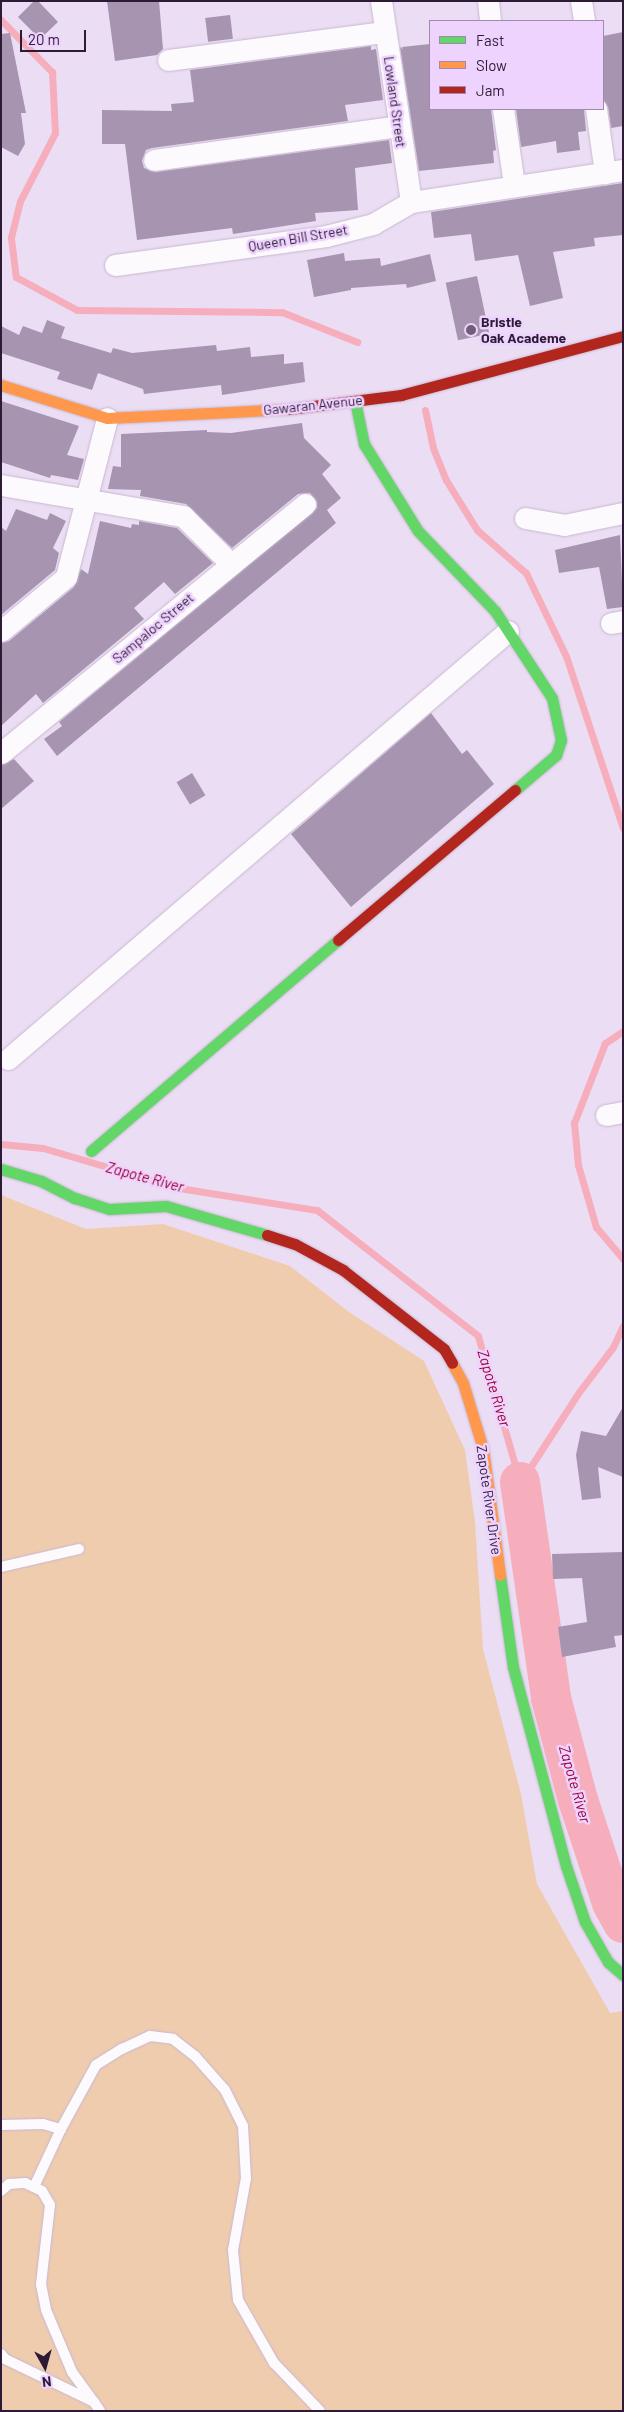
<!DOCTYPE html>
<html>
<head>
<meta charset="utf-8">
<style>
	body { margin:0 }
	#map { position:relative; width:624px; height:2412px; overflow:hidden; background:#ebddf4; font-family:Barlow,sans-serif }
	div>[style] { position:absolute }
	[style*='--x'] { left:calc(var(--x)*1px); top:calc(var(--y)*1px); width:calc(var(--w)*1px); rotate:calc(var(--a)*1deg) }
	.green>* { inset:0; background:#f0ccaf }
	.stream>* { height:7px; margin:-3.5px; padding:0 3.5px; transform-origin:3.5px; border-radius:3.5px; background:#f6aebc }
	.river>* { height:40px; margin:-20px; padding:0 20px; transform-origin:20px; border-radius:20px; background:#f6aebc }
	.building>* { inset:0; background:#a694b0; transform-origin:0 0 }
	.roads { filter:drop-shadow(0 0 1px #c7b8d0) drop-shadow(0 0 1px #c7b8d0) }
	.lane>* { height:10px; margin:-5px; padding:0 5px; transform-origin:5px; border-radius:5px; background:#fcfafd }
	.street>* { height:21px; margin:-10.5px; padding:0 10.5px; transform-origin:10.5px; border-radius:10.5px; background:#fcfafd }
	.fast>* { height:11px; margin:-5.5px; padding:0 5.5px; transform-origin:5.5px; border-radius:5.5px; background:#63d668 }
	.slow>* { height:11px; margin:-5.5px; padding:0 5.5px; transform-origin:5.5px; border-radius:5.5px; background:#ff974d }
	.jam>* { height:11px; margin:-5.5px; padding:0 5.5px; transform-origin:5.5px; border-radius:5.5px; background:#b3261e }
	.dots>* { width:14px; height:14px; translate:-50% -50%; box-sizing:border-box; border:2px solid #eed3fe; border-radius:50% }
	span { translate:-50% -50%; white-space:nowrap; text-align:center; line-height:1.15; -webkit-text-stroke:5px #eed3fe; paint-order:stroke }
	.street-label { font-size:14px; color:#2d1b36 }
	.poi-label { font-size:14px; color:#2d1b36; font-weight:700 }
	.left { translate:0 -50%; text-align:left }
	.water-label { font-size:15px; color:#9a0035; font-style:italic }
	.frame { position:absolute; inset:0; border:2px solid #2d1b36; pointer-events:none }
	.legend { position:absolute; left:429px; top:20px; width:175px; height:90px; box-sizing:border-box; background:#eed3fe; border:1px solid #a189ae; margin:0; padding:6px 9px; list-style:none; font-size:15px; color:#2d1b36 }
	.legend li { display:flex; align-items:center; gap:10px; height:25px }
	.legend b { width:25px; border:1px solid #a189ae }
	.north { position:absolute; left:20px; top:2342px; width:50px; height:50px; -webkit-text-stroke:4px #eed3fe; paint-order:stroke; rotate:173deg; font-size:14px; font-weight:700; line-height:20px; text-align:center; color:#2d1b36 }
	.north::after { content:''; display:block; margin:auto; width:18px; height:22px; background:#2d1b36; clip-path:polygon(50% 0,100% 100%,50% 72%,0 100%) }
	.scale { position:absolute; left:20px; top:30px; width:66px; height:22px; box-sizing:border-box; border:2px solid #2d1b36; border-top:0; padding-left:6px; font-size:15px; line-height:18px; white-space:nowrap; color:#2d1b36; -webkit-text-stroke:4px #eed3fe; paint-order:stroke }
</style>
</head>
<body>
<div id="map">
	<div class="green">
		<i style="clip-path:polygon(1px 1195px,86px 1229px,163px 1224px,290px 1266px,349px 1312px,424px 1361px,465px 1450px,475px 1522px,483px 1649px,521px 1794px,537px 1884px,610px 2013px,623px 2011px,623px 2411px,1px 2411px)"></i>
	</div>
	<div class="stream">
		<i style="--x:1;--y:20;--w:73;--a:45.6"></i>
		<i style="--x:52;--y:72;--w:61;--a:87.2"></i>
		<i style="--x:55;--y:133;--w:76;--a:117.2"></i>
		<i style="--x:20;--y:201;--w:38;--a:104"></i>
		<i style="--x:11;--y:238;--w:39;--a:83"></i>
		<i style="--x:16;--y:277;--w:69;--a:28.4"></i>
		<i style="--x:77;--y:310;--w:205;--a:0.6"></i>
		<i style="--x:282;--y:312;--w:81;--a:21.8"></i>
		<i style="--x:425;--y:410;--w:39;--a:78"></i>
		<i style="--x:433;--y:448;--w:35;--a:68"></i>
		<i style="--x:446;--y:480;--w:59;--a:58.2"></i>
		<i style="--x:477;--y:530;--w:65;--a:41.3"></i>
		<i style="--x:526;--y:573;--w:92;--a:64.3"></i>
		<i style="--x:566;--y:656;--w:181;--a:71.7"></i>
		<i style="--x:623;--y:1031;--w:22;--a:146"></i>
		<i style="--x:605;--y:1043;--w:86;--a:111.2"></i>
		<i style="--x:574;--y:1123;--w:42;--a:84.6"></i>
		<i style="--x:578;--y:1165;--w:65;--a:73.8"></i>
		<i style="--x:596;--y:1227;--w:42;--a:49.8"></i>
		<i style="--x:1;--y:1144;--w:42;--a:5.4"></i>
		<i style="--x:43;--y:1148;--w:142;--a:16.4"></i>
		<i style="--x:179;--y:1188;--w:140;--a:9.1"></i>
		<i style="--x:317;--y:1210;--w:204;--a:38"></i>
		<i style="--x:478;--y:1336;--w:152;--a:74"></i>
		<i style="--x:522;--y:1480;--w:105;--a:-57.1"></i>
		<i style="--x:579;--y:1392;--w:56;--a:-52.9"></i>
		<i style="--x:613;--y:1347;--w:23;--a:-65"></i>
	</div>
	<div class="river">
		<i style="--x:520;--y:1482;--w:218;--a:81.8"></i>
		<i style="--x:551;--y:1698;--w:106;--a:75.2"></i>
		<i style="--x:578;--y:1800;--w:108;--a:71.7"></i>
		<i style="--x:612;--y:1903;--w:23;--a:61"></i>
	</div>
	<div class="building">
		<i style="clip-path:polygon(34px 1px,38px 1px,58px 22px,40px 39px,18px 17px)"></i>
		<i style="clip-path:polygon(107px 1px,159px 1px,163px 49px,157px 55px,115px 61px)"></i>
		<i style="left:230px;top:15px;width:24px;height:25px;rotate:83deg"></i>
		<i style="clip-path:polygon(623px 32px,623px 126px,611px 128px,608px 107px,603px 99px,603px 36px)"></i>
		<i style="clip-path:polygon(10px 33px,26px 113px,21px 113px,25px 144px,18px 156px,1px 147px,1px 34px)"></i>
		<i style="clip-path:polygon(430px 44px,430px 109px,491px 109px,496px 150px,493px 151px,494px 163px,419px 171px,400px 47px,403px 49px,402px 47px)"></i>
		<i style="clip-path:polygon(371px 46px,371px 50px,376px 49px,383px 100px,345px 105px,348px 121px,152px 148px,146px 150px,142px 161px,144px 168px,156px 172px,389px 140px,392px 163px,355px 168px,358px 210px,315px 213px,316px 221px,233px 234px,232px 228px,137px 240px,125px 144px,102px 144px,102px 110px,172px 111px,171px 104px,194px 102px,190px 70px)"></i>
		<i style="clip-path:polygon(516px 109px,584px 109px,586px 131px,578px 132px,580px 150px,557px 153px,556px 141px,521px 147px)"></i>
		<i style="clip-path:polygon(623px 183px,623px 235px,594px 238px,595px 246px,553px 252px,563px 298px,530px 306px,518px 255px,475px 261px,471px 234px,434px 238px,431px 212px)"></i>
		<i style="clip-path:polygon(344px 253px,345px 261px,380px 258px,381px 266px,430px 254px,436px 281px,407px 288px,406px 284px,351px 288px,351px 290px,314px 297px,307px 260px)"></i>
		<i style="left:477px;top:276px;width:59px;height:32px;rotate:78deg"></i>
		<i style="clip-path:polygon(47px 320px,65px 327px,61px 338px,111px 353px,113px 348px,132px 353px,216px 345px,217px 351px,250px 347px,251px 357px,284px 354px,284px 364px,303px 362px,305px 382px,222px 395px,221px 385px,144px 394px,143px 389px,98px 373px,92px 390px,57px 379px,60px 372px,1px 353px,1px 326px,19px 335px,23px 326px,42px 333px)"></i>
		<i style="clip-path:polygon(1px 401px,79px 426px,67px 455px,84px 459px,78px 480px,51px 475px,50px 478px,1px 462px)"></i>
		<i style="clip-path:polygon(302px 423px,304px 438px,331px 465px,322px 474px,341px 498px,327px 510px,336px 523px,57px 756px,44px 739px,62px 726px,59px 722px,317px 508px,317px 502px,310px 493px,298px 494px,232px 548px,186px 504px,140px 496px,141px 490px,108px 489px,113px 466px,121px 467px,121px 434px,207px 430px,207px 432px,231px 433px)"></i>
		<i style="clip-path:polygon(16px 509px,47px 520px,50px 513px,66px 521px,53px 548px,59px 553px,55px 570px,1px 615px,1px 527px,6px 531px)"></i>
		<i style="clip-path:polygon(100px 521px,131px 528px,132px 524px,139px 525px,139px 521px,177px 528px,213px 563px,175px 594px,164px 582px,134px 608px,144px 619px,43px 703px,36px 694px,1px 726px,1px 643px,9px 641px,74px 587px,81px 569px,88px 574px)"></i>
		<i style="clip-path:polygon(620px 535px,623px 607px,607px 609px,599px 567px,559px 573px,555px 550px)"></i>
		<i style="clip-path:polygon(431px 713px,462px 754px,467px 750px,494px 784px,351px 907px,291px 834px)"></i>
		<i style="clip-path:polygon(14px 759px,34px 781px,1px 809px,1px 765px)"></i>
		<i style="left:192px;top:773px;width:26px;height:18px;rotate:59deg"></i>
		<i style="clip-path:polygon(623px 1407px,623px 1477px,598px 1467px,601px 1498px,582px 1500px,576px 1455px,581px 1431px,606px 1436px)"></i>
		<i style="clip-path:polygon(623px 1552px,623px 1635px,614px 1636px,616px 1647px,562px 1657px,558px 1627px,587px 1622px,582px 1578px,553px 1579px,552px 1554px)"></i>
	</div>
	<div class="roads">
		<div class="lane">
			<i style="--x:1;--y:1567;--w:80;--a:-13"></i>
			<i style="--x:1;--y:2125;--w:42;--a:-1.4"></i>
			<i style="--x:43;--y:2124;--w:19;--a:16"></i>
			<i style="--x:61;--y:2129;--w:64;--a:115"></i>
			<i style="--x:61;--y:2129;--w:73;--a:-61.3"></i>
			<i style="--x:96;--y:2065;--w:31;--a:-32"></i>
			<i style="--x:122;--y:2049;--w:31;--a:-25"></i>
			<i style="--x:150;--y:2036;--w:23;--a:7"></i>
			<i style="--x:173;--y:2039;--w:28;--a:38"></i>
			<i style="--x:195;--y:2056;--w:45;--a:48.6"></i>
			<i style="--x:225;--y:2090;--w:40;--a:63.4"></i>
			<i style="--x:243;--y:2126;--w:52;--a:86.7"></i>
			<i style="--x:246;--y:2178;--w:73;--a:100.2"></i>
			<i style="--x:233;--y:2250;--w:50;--a:84.3"></i>
			<i style="--x:238;--y:2300;--w:73;--a:60.3"></i>
			<i style="--x:274;--y:2363;--w:66;--a:46.2"></i>
			<i style="--x:1;--y:2191;--w:11;--a:-41"></i>
			<i style="--x:9;--y:2184;--w:16;--a:-4"></i>
			<i style="--x:25;--y:2183;--w:19;--a:25"></i>
			<i style="--x:42;--y:2191;--w:16;--a:60"></i>
			<i style="--x:50;--y:2205;--w:80;--a:96.5"></i>
			<i style="--x:41;--y:2284;--w:26;--a:79"></i>
			<i style="--x:46;--y:2310;--w:67;--a:67.2"></i>
			<i style="--x:72;--y:2372;--w:37;--a:54"></i>
			<i style="--x:1;--y:2354;--w:6;--a:51"></i>
			<i style="--x:5;--y:2359;--w:99;--a:25.8"></i>
			<i style="--x:94;--y:2402;--w:11;--a:56"></i>
		</div>
		<div class="street">
			<i style="--x:381;--y:1;--w:203;--a:81.5"></i>
			<i style="--x:488;--y:1;--w:20;--a:84"></i>
			<i style="--x:581;--y:1;--w:20;--a:81"></i>
			<i style="--x:168;--y:60;--w:219;--a:-7.4"></i>
			<i style="--x:503;--y:109;--w:76;--a:81.7"></i>
			<i style="--x:596;--y:109;--w:65;--a:82"></i>
			<i style="--x:154;--y:160;--w:247;--a:-7.9"></i>
			<i style="--x:115;--y:265;--w:213;--a:-7.8"></i>
			<i style="--x:326;--y:236;--w:49;--a:-14.3"></i>
			<i style="--x:373;--y:224;--w:44;--a:-30.1"></i>
			<i style="--x:411;--y:202;--w:214;--a:-8.6"></i>
			<i style="--x:1;--y:485;--w:185;--a:9.7"></i>
			<i style="--x:183;--y:516;--w:68;--a:45"></i>
			<i style="--x:525;--y:518;--w:40;--a:10"></i>
			<i style="--x:564;--y:525;--w:60;--a:-11.5"></i>
			<i style="--x:611;--y:623;--w:12;--a:-9"></i>
			<i style="--x:1;--y:631;--w:85;--a:-39.7"></i>
			<i style="--x:66;--y:577;--w:164;--a:-75.5"></i>
			<i style="--x:1;--y:753;--w:393;--a:-39.3"></i>
			<i style="--x:8;--y:1059;--w:658;--a:-40.56"></i>
			<i style="--x:606;--y:1115;--w:17;--a:-10"></i>
		</div>
		<div class="fast">
			<i style="--x:355;--y:401;--w:44;--a:78.2"></i>
			<i style="--x:364;--y:444;--w:102;--a:58.2"></i>
			<i style="--x:418;--y:531;--w:111;--a:46.1"></i>
			<i style="--x:495;--y:611;--w:104;--a:56.8"></i>
			<i style="--x:552;--y:698;--w:43;--a:77.9"></i>
			<i style="--x:561;--y:740;--w:16;--a:108"></i>
			<i style="--x:556;--y:755;--w:54;--a:139.5"></i>
			<i style="--x:91;--y:1151;--w:325;--a:-40.5"></i>
			<i style="--x:1;--y:1169;--w:42;--a:16.7"></i>
			<i style="--x:41;--y:1181;--w:38;--a:27"></i>
			<i style="--x:75;--y:1198;--w:36;--a:18"></i>
			<i style="--x:109;--y:1209;--w:57;--a:-3"></i>
			<i style="--x:166;--y:1206;--w:105;--a:16"></i>
			<i style="--x:500;--y:1575;--w:93;--a:82"></i>
			<i style="--x:513;--y:1667;--w:206;--a:75.1"></i>
			<i style="--x:566;--y:1866;--w:59;--a:71.3"></i>
			<i style="--x:585;--y:1922;--w:46;--a:60.1"></i>
			<i style="--x:608;--y:1962;--w:20;--a:41"></i>
		</div>
		<div class="slow">
			<i style="--x:1;--y:385;--w:111;--a:17.3"></i>
			<i style="--x:107;--y:418;--w:182;--a:-2.8"></i>
			<i style="--x:452;--y:1363;--w:23;--a:61"></i>
			<i style="--x:463;--y:1383;--w:69;--a:73.1"></i>
			<i style="--x:483;--y:1449;--w:127;--a:82.3"></i>
		</div>
		<div class="jam">
			<i style="--x:289;--y:409;--w:113;--a:-7.1"></i>
			<i style="--x:401;--y:395;--w:230;--a:-14.9"></i>
			<i style="--x:338;--y:940;--w:232;--a:-40.3"></i>
			<i style="--x:267;--y:1235;--w:29;--a:18"></i>
			<i style="--x:295;--y:1244;--w:55;--a:28.4"></i>
			<i style="--x:343;--y:1270;--w:128;--a:38"></i>
			<i style="--x:444;--y:1349;--w:16;--a:60"></i>
		</div>
	</div>
	<div class="dots">
		<i style="left:471px;top:330px;background:#705f78"></i>
	</div>
	<div class="street-label">
		<span style="left:395px;top:102px;rotate:82deg">Lowland Street</span>
		<span style="left:298px;top:238px;rotate:-10deg">Queen Bill Street</span>
		<span style="left:313px;top:405px;rotate:-6deg">Gawaran Avenue</span>
		<span style="left:153px;top:628px;rotate:-40deg">Sampaloc Street</span>
		<span style="left:489px;top:1500px;rotate:82deg">Zapote River Drive</span>
	</div>
	<div class="poi-label">
		<span class="left" style="left:481px;top:330px">Bristle<br>Oak Academe</span>
	</div>
	<div class="water-label">
		<span style="left:145px;top:1177px;rotate:15deg">Zapote River</span>
		<span style="left:494px;top:1388px;rotate:73deg">Zapote River</span>
		<span style="left:575px;top:1784px;rotate:74deg">Zapote River</span>
	</div>
	<div class="frame"></div>
	<ul class="legend">
	<li><b style="height:6px;background:#63d668"></b>Fast</li>
	<li><b style="height:6px;background:#ff974d"></b>Slow</li>
	<li><b style="height:6px;background:#b3261e"></b>Jam</li>
	</ul>
	<div class="north">N</div>
	<div class="scale">20 m</div>
</div>
</body>
</html>
